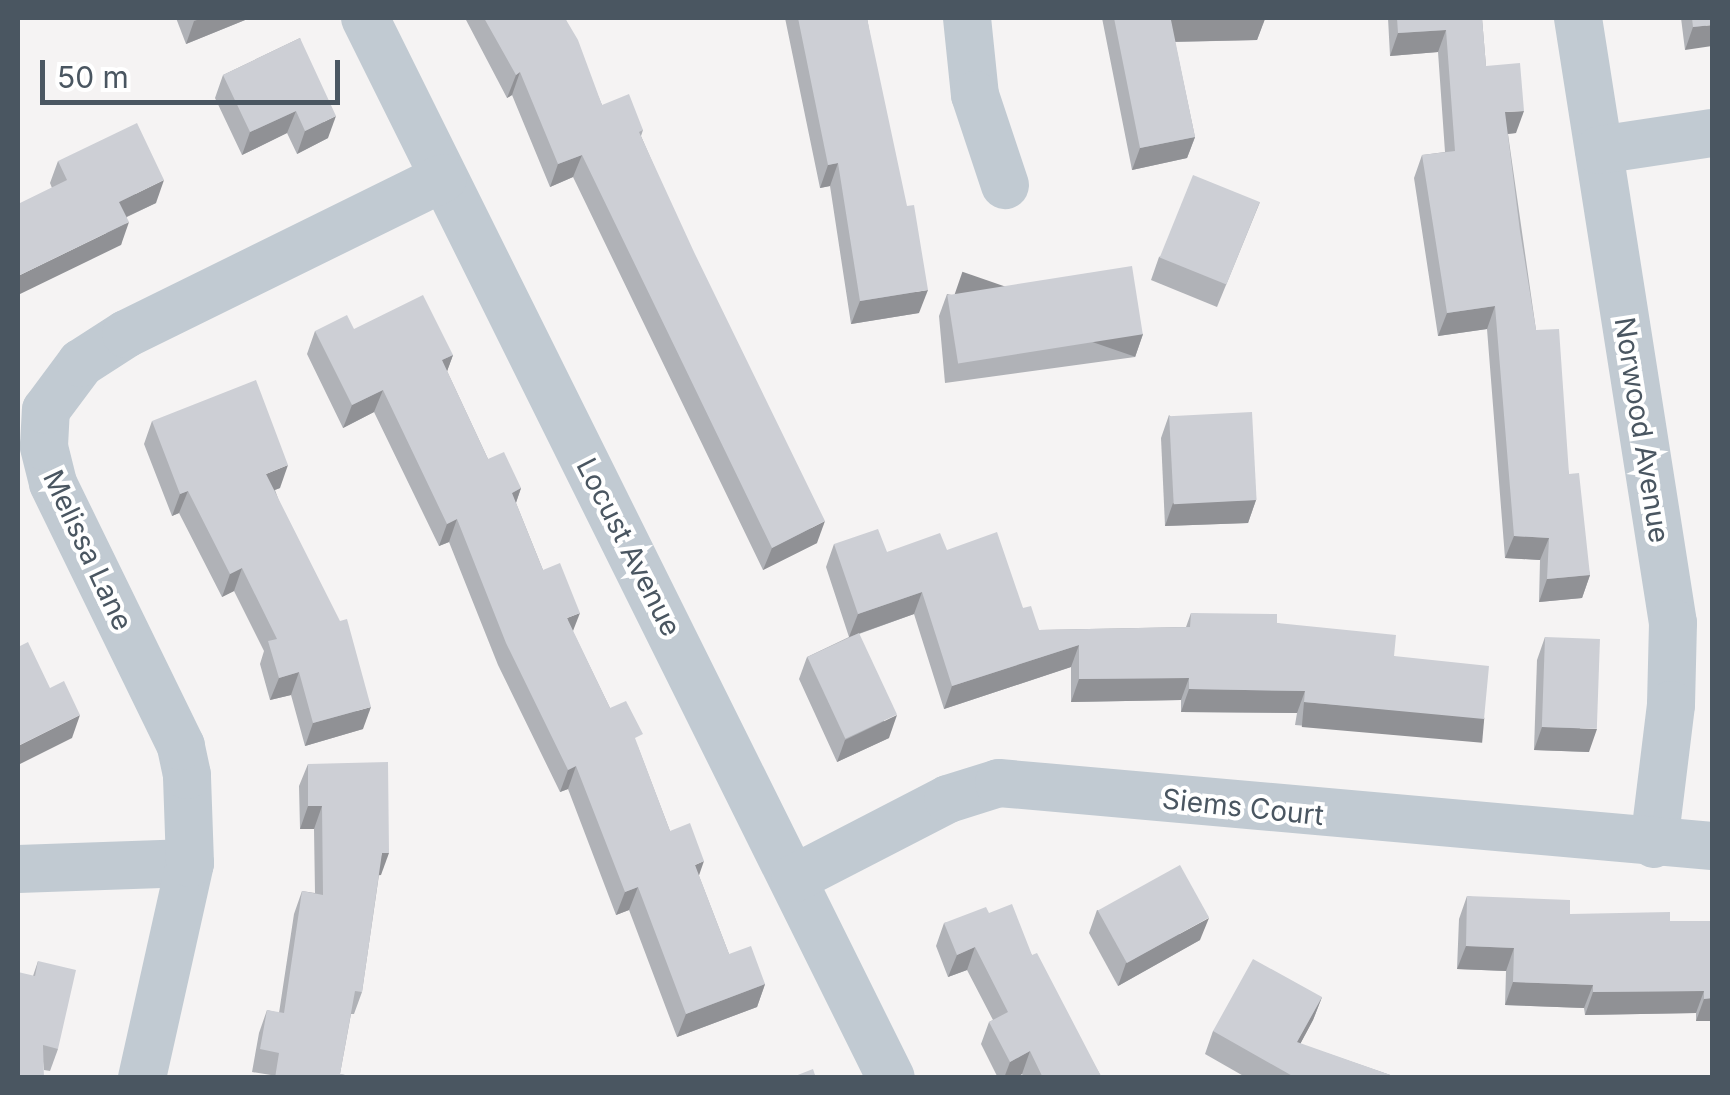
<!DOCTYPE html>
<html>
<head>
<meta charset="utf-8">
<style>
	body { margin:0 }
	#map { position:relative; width:1730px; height:1095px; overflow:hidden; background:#f5f3f3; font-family:Inter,sans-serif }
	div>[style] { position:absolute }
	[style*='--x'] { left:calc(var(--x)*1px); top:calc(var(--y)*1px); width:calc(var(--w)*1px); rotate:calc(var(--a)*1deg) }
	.street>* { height:48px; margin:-24px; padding:0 24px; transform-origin:24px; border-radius:24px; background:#c1cad2 }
	.wall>* { inset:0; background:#b0b2b7 }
	.shaded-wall>* { inset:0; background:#909195; transform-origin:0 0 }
	.building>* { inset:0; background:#cdcfd5; transform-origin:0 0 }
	span { translate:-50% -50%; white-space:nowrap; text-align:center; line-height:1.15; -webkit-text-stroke:8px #fff; paint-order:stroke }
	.street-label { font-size:28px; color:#4a5661 }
	.frame { position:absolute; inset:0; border:20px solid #4a5661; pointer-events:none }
	.scale { position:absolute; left:40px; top:60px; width:300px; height:45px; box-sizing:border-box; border:5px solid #4a5661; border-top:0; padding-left:12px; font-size:30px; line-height:35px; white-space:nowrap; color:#4a5661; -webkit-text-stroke:8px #fff; paint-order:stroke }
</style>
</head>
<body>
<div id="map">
	<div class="street">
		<i style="--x:365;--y:18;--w:1183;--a:63.61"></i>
		<i style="--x:967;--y:18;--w:77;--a:84.1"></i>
		<i style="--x:975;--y:95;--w:95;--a:71.6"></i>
		<i style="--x:1578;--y:18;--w:612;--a:81.08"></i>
		<i style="--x:1673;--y:623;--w:82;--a:91.4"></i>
		<i style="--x:1671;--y:705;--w:140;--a:97"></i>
		<i style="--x:1599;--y:150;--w:114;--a:-8.6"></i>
		<i style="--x:18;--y:869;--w:172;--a:-2"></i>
		<i style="--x:795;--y:878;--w:172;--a:-27.3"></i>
		<i style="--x:948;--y:799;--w:53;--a:-17.4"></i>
		<i style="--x:999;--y:783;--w:716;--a:5.05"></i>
		<i style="--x:142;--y:1078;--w:220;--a:-77.4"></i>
		<i style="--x:190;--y:863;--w:88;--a:-92"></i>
		<i style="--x:187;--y:775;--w:30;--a:-102"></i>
		<i style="--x:181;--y:746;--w:292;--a:-116"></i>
		<i style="--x:53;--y:483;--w:38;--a:-104"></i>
		<i style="--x:44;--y:446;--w:36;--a:-87"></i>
		<i style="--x:46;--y:410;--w:59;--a:-53.3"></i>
		<i style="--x:81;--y:363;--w:54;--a:-32.8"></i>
		<i style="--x:126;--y:334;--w:353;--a:-26.2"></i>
	</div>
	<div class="wall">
		<i style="clip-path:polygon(176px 18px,250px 18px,186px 44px)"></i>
		<i style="clip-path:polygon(465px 18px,565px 18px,602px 105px,643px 130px,641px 136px,817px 543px,763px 570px,573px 177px,550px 187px,512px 95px,507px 98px)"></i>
		<i style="clip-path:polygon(785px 18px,867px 18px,919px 313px,851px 324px,830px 186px,820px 188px)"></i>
		<i style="clip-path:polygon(1102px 18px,1265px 18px,1257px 40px,1175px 42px,1195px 137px,1187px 158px,1132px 170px)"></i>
		<i style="clip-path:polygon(1388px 18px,1482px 18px,1486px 66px,1516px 133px,1508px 134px,1536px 330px,1569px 474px,1590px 575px,1582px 598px,1539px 602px,1540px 560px,1505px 558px,1487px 329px,1438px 336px,1414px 178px,1422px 155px,1445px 152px,1438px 52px,1390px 56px)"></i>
		<i style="clip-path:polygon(1681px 18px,1712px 18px,1685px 50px)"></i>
		<i style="clip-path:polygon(300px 38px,328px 138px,297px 154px,287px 133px,242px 155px,215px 98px,223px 75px)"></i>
		<i style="clip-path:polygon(58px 161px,156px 203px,127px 217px,121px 245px,52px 188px,50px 183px)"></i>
		<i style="clip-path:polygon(1260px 202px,1217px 307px,1151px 280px,1159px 257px)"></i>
		<i style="clip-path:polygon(947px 294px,1143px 334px,1135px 357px,945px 383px,939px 316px)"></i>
		<i style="clip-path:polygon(354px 329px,453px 355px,447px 371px,488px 459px,521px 488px,516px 503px,543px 570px,610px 708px,638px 747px,670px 831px,699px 876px,729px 954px,765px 984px,757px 1007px,677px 1037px,629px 910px,616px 915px,568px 789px,560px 792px,498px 665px,449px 542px,439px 546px,374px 412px,343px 428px,307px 354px,315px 331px)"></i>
		<i style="clip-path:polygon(1169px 415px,1256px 500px,1248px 523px,1165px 526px,1161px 438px)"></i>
		<i style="clip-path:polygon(152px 421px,280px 488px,275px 490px,363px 729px,305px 746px,291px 695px,270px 700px,260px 664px,264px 651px,234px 591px,222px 597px,179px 513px,172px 516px,144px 444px)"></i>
		<i style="clip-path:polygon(834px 544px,887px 552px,947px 550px,1023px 608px,1039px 630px,1186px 627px,1191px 613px,1277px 623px,1394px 656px,1484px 719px,1476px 741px,1295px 725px,1297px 713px,1181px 712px,1181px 700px,1071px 702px,1071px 667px,944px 709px,914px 614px,859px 634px,889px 738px,837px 762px,799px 679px,807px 657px,849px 637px,826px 567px)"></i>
		<i style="clip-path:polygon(1545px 637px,1589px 752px,1534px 750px,1537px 660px)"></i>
		<i style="clip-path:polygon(308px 764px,381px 875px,379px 875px,362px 992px,354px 1014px,351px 1014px,340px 1074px,360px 1078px,271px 1078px,271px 1075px,252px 1072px,259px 1033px,267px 1010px,279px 1013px,294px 914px,302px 891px,315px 893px,314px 829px,300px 829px,299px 786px)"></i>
		<i style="clip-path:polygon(1467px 896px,1570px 914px,1670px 921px,1712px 921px,1712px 1021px,1696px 1021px,1696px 1013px,1585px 1015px,1584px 1008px,1505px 1005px,1506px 971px,1457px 969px,1459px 919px)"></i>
		<i style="clip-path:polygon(1097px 910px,1200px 940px,1118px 986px,1089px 933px)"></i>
		<i style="clip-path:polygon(989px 913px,1032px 955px,1102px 1078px,1024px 1078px,1022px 1074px,1015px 1078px,998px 1078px,981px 1044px,989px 1022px,993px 1020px,967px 970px,948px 977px,936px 946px,944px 923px)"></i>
		<i style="clip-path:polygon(38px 961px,58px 1049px,50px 1071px,44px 1070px,33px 976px)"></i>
		<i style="clip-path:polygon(1322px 997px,1313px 1020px,1300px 1044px,1399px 1078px,1247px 1078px,1205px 1054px,1213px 1031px)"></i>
	</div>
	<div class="shaded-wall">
		<i style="clip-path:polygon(203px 18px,250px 18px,186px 44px,194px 21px)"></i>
		<i style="clip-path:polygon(1265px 19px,1257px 40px,1163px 42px,1171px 20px)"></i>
		<i style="clip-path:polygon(1712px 25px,1712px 46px,1685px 50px,1693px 27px)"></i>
		<i style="clip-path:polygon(1446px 30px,1438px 52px,1390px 56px,1398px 33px)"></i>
		<i style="clip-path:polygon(520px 72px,512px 95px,507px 98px,516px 75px)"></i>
		<i style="clip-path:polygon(296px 111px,287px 133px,242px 155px,250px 132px)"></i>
		<i style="clip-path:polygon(1524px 111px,1516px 133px,1497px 135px,1505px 112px)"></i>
		<i style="clip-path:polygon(336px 116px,328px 138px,297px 154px,305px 131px)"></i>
		<i style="clip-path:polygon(1195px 137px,1187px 158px,1132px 170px,1140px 148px)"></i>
		<i style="clip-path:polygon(582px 155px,573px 177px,550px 187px,558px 164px)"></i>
		<i style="clip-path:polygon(838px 163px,830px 186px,820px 188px,828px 165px)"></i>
		<i style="clip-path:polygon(164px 180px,156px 203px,111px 224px,119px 202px)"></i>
		<i style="clip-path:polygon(129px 222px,121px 245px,18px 295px,18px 276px)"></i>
		<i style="clip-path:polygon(928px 290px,919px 313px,851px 324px,860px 301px)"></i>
		<i style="clip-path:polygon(1495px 306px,1487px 329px,1438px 336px,1447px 313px)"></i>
		<i style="left:1143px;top:334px;width:24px;height:191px;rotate:109deg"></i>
		<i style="clip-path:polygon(453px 355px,445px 377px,442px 360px)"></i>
		<i style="clip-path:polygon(383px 390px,374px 412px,343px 428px,352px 405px)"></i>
		<i style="clip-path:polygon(288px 465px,280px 488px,258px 496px,266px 474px)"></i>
		<i style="clip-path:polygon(521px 488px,513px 511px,512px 493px)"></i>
		<i style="clip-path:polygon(188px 491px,179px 513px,172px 516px,180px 494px)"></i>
		<i style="clip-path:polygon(1256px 500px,1248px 523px,1165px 526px,1173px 503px)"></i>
		<i style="clip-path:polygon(457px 519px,449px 542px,439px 546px,447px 524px)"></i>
		<i style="clip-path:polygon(825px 521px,817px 543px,763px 570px,772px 548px)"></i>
		<i style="clip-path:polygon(1514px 536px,1549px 538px,1540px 560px,1505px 558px)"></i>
		<i style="clip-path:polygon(242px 568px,234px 591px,222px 597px,230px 574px)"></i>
		<i style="clip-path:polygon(1590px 575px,1582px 598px,1539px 602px,1547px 579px)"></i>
		<i style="clip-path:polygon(922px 592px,914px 614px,849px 637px,858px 614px)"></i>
		<i style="clip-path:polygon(580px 613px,571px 636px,567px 618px)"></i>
		<i style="clip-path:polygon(1079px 645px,1071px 667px,944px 709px,952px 686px)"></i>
		<i style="clip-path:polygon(299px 672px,291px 695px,270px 700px,279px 678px)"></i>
		<i style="clip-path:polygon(1189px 678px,1181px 700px,1071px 702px,1079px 679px)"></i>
		<i style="clip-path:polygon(1189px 689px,1305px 691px,1297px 713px,1181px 712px)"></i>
		<i style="left:1304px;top:702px;width:181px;height:25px;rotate:5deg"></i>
		<i style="clip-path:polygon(371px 707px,363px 729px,305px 746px,313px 723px)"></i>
		<i style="clip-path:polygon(80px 715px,72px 738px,18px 765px,18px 746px)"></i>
		<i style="clip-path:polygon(897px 715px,889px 738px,837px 762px,845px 740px)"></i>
		<i style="clip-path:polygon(1542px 727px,1597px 729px,1589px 752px,1534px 750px)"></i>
		<i style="clip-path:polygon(576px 766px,568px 789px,560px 792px,568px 770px)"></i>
		<i style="clip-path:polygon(308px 806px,322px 806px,314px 829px,300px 829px)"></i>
		<i style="clip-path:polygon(382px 853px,389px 853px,381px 875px,374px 876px)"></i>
		<i style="clip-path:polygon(704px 861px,696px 884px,695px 865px)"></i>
		<i style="clip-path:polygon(638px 887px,629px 910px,616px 915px,625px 892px)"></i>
		<i style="clip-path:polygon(1209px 918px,1200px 940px,1118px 986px,1126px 963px)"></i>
		<i style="clip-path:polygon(1466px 946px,1514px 948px,1506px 971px,1457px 969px)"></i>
		<i style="clip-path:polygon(975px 947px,967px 970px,948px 977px,957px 955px)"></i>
		<i style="clip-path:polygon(1513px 982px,1593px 985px,1584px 1008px,1505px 1005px)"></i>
		<i style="clip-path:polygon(765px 984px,757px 1007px,677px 1037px,686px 1014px)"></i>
		<i style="clip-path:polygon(1704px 991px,1696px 1013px,1585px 1015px,1593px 992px)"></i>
		<i style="clip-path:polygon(1322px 997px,1313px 1020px,1289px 1065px,1297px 1042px)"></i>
		<i style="clip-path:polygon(1712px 998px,1712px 1021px,1696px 1021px,1704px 999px)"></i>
		<i style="clip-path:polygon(1030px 1051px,1022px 1074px,1015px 1078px,1004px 1078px,1010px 1062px)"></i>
	</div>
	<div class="building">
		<i style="clip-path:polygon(484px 18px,565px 18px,578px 40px,602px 105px,629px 94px,643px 130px,639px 132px,694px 252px,825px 521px,772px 548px,582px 155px,558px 164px,520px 72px,516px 75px)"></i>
		<i style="clip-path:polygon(798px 18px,867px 18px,907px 206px,914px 205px,928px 290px,860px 301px,838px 163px,828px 165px)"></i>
		<i style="clip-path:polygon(1114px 18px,1265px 18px,1265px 19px,1171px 20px,1195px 137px,1140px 148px)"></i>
		<i style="clip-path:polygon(1397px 18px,1482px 18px,1486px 66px,1520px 63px,1524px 111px,1505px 112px,1520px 231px,1536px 330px,1559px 329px,1569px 474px,1579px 473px,1590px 575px,1547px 579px,1549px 538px,1514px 536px,1495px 306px,1447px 313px,1422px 155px,1455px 151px,1446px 30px,1398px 33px)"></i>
		<i style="clip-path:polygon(1692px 18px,1712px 18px,1712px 25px,1693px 27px)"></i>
		<i style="clip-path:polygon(300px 38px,336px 116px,305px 131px,296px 111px,250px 132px,223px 75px)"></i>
		<i style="clip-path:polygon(137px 123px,164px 180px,119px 202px,129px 222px,18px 276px,18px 204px,67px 180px,58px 161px)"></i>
		<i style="left:1193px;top:175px;width:72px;height:89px;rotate:22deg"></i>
		<i style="left:1132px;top:266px;width:69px;height:187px;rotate:81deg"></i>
		<i style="clip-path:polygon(423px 295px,453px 355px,442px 360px,488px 459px,504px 452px,521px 488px,512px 493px,543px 570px,560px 563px,580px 613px,567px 618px,610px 708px,626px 701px,643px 734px,635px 738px,670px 831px,690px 823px,704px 861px,695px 865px,729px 954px,751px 946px,765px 984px,686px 1014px,638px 887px,625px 892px,576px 766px,568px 770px,506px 643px,457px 519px,447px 524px,383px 390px,352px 405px,315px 331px,347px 315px,354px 329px)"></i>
		<i style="clip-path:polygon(256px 380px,288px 465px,266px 474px,340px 621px,347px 619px,371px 707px,313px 723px,299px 672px,279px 678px,268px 641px,277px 639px,242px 568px,230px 574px,188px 491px,180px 494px,152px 421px)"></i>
		<i style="left:1252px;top:412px;width:88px;height:83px;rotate:87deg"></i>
		<i style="clip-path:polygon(878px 529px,887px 552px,940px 533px,947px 550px,997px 532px,1023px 608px,1031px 606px,1039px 630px,1190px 627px,1191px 613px,1277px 614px,1277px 623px,1396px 635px,1394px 656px,1489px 666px,1484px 719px,1304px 702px,1305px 691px,1189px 689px,1189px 678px,1079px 679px,1079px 645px,952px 686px,922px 592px,858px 614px,834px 544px)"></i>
		<i style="left:859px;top:633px;width:90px;height:57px;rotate:65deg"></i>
		<i style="left:1545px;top:637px;width:55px;height:90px;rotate:2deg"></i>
		<i style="clip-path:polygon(28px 642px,50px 688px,64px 681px,80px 715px,18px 746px,18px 647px)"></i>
		<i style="clip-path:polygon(388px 762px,389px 853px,382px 853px,362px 992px,355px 991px,340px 1074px,360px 1078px,275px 1078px,279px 1053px,260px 1049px,267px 1010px,284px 1013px,302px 891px,323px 895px,322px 806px,308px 806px,308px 764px)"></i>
		<i style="left:1180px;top:865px;width:60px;height:94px;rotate:61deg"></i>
		<i style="clip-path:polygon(1467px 896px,1570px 900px,1570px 914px,1670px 912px,1670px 921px,1712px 921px,1712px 998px,1704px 999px,1704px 991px,1593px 992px,1593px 985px,1513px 982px,1514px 948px,1466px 946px)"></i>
		<i style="clip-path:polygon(1012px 904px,1032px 955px,1037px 953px,1102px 1078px,1043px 1078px,1030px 1051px,1010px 1062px,989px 1022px,1008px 1012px,975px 947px,957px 955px,944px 923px,986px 907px,989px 913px)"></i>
		<i style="clip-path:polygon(1253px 959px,1322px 997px,1297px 1042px,1399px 1078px,1296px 1078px,1213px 1031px)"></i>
		<i style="clip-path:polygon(38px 961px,76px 970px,58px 1049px,43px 1045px,44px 1078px,18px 1078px,18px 972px,35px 976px)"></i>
		<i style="clip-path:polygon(813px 1069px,816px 1078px,790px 1078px)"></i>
	</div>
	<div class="street-label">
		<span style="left:1642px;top:430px;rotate:81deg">Norwood Avenue</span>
		<span style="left:629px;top:547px;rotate:63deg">Locust Avenue</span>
		<span style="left:88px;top:550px;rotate:65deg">Melissa Lane</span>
		<span style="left:1243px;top:807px;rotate:6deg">Siems Court</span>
	</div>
	<div class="frame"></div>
	<div class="scale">50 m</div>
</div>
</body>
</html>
